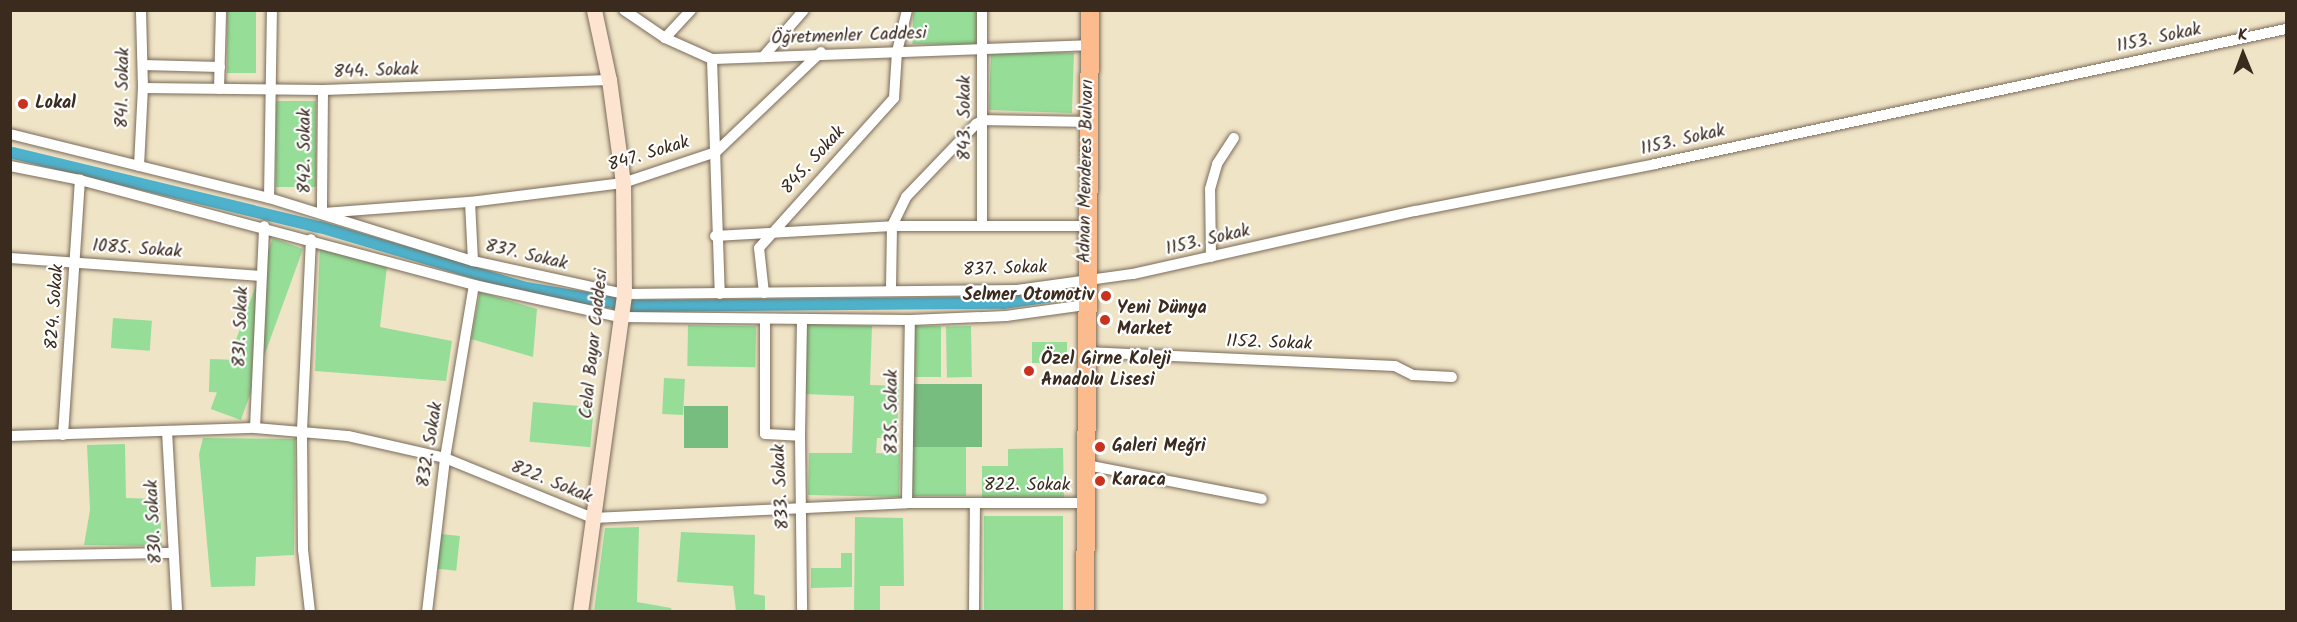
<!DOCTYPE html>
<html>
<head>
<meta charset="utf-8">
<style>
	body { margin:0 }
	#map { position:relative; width:2297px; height:622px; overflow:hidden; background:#f0e4c7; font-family:Kalam,sans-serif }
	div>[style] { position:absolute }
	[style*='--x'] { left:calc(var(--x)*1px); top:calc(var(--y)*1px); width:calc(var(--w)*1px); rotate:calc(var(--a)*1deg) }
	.green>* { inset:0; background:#96de98; transform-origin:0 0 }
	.forest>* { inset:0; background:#78bd80; transform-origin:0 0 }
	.canal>* { height:12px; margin:-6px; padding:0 6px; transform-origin:6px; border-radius:6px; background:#4eb2cd }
	.roads { filter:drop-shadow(0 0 2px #7a6b59) drop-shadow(0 0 2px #7a6b59) }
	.street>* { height:10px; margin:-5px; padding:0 5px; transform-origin:5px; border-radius:5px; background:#fff }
	.secondary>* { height:15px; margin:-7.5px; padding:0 7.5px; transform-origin:7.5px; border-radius:7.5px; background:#fde4d1 }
	.primary>* { height:18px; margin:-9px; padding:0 9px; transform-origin:9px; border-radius:9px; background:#fbbb8d }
	.dots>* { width:16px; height:16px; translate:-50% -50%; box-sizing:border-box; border:3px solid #fff; border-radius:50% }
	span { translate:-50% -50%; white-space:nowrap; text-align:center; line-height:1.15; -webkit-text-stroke:4.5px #fff; paint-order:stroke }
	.street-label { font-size:18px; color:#3b2a1e }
	.poi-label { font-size:18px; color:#3b2a1e; font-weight:700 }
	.left { translate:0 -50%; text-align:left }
	.right { translate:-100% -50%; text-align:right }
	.frame { position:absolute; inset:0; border:12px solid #3b2a1e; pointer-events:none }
	.north { position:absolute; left:2213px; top:24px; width:60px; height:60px; -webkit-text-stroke:4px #fff; paint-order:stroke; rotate:359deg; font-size:16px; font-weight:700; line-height:24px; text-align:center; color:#3b2a1e }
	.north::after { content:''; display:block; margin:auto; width:21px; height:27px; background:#3b2a1e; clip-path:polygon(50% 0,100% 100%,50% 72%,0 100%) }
</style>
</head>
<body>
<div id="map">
	<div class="green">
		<i style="left:913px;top:10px;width:65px;height:34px;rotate:1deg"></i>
		<i style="left:227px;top:11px;width:29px;height:62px"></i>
		<i style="left:1074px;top:53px;width:60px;height:83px;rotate:92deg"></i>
		<i style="left:276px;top:101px;width:40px;height:86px"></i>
		<i style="left:273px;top:238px;width:32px;height:182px;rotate:20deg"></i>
		<i style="clip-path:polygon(320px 245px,387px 266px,380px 327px,452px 341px,446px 381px,315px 371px)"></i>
		<i style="clip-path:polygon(480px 292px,537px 309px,533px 357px,471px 339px)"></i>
		<i style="left:113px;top:318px;width:39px;height:30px;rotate:4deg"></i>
		<i style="clip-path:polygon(806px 324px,872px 326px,870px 385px,899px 386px,897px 438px,877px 438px,876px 453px,900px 454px,899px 497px,808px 495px,809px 453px,852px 453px,854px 396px,804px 394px)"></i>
		<i style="left:688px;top:325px;width:68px;height:41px;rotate:1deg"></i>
		<i style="left:915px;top:326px;width:26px;height:51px"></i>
		<i style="left:971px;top:326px;width:51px;height:25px;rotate:89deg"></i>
		<i style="left:1067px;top:342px;width:21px;height:35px;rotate:90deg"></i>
		<i style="left:210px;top:359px;width:36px;height:33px;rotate:2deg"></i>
		<i style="left:664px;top:378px;width:21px;height:36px;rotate:3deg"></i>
		<i style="left:533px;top:402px;width:61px;height:40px;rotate:5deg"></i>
		<i style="clip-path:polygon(203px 438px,295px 439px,294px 555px,256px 557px,255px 586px,211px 587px,199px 454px)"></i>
		<i style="clip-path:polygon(125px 444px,126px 498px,159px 499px,162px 546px,84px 545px,90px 510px,87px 445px)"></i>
		<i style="left:912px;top:447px;width:54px;height:49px"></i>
		<i style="clip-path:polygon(1063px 448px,1064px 499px,982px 500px,982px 466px,1008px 466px,1008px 449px)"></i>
		<i style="left:984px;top:516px;width:79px;height:95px"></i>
		<i style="clip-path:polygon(855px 517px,903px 518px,904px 586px,880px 586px,880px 611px,854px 611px)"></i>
		<i style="clip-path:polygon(639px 527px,637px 602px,671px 608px,672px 611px,594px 611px,605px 528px)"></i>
		<i style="clip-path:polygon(681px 532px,755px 535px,754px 594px,765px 596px,765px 611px,736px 611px,733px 586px,677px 582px)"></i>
		<i style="left:441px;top:534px;width:19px;height:35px;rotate:6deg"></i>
		<i style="clip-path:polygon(841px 553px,852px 553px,852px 587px,811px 588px,811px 568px,841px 568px)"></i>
	</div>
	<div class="forest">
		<i style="left:913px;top:384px;width:69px;height:63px"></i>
		<i style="left:684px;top:406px;width:44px;height:42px"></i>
	</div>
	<div class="canal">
		<i style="--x:13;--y:153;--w:316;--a:13.6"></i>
		<i style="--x:320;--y:227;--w:215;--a:16.5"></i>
		<i style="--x:526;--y:288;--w:109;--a:9.5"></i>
		<i style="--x:633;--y:306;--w:370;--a:-0.5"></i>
		<i style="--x:1003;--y:303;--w:67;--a:-7.8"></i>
	</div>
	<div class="roads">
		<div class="street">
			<i style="--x:624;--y:10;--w:50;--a:34.3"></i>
			<i style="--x:665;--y:38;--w:51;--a:24.1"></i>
			<i style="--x:712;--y:59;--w:377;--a:-2.1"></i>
			<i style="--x:982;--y:10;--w:215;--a:90"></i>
			<i style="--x:665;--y:38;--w:38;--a:-47"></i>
			<i style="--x:763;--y:57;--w:62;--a:-48.9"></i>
			<i style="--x:712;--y:59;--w:235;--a:88.1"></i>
			<i style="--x:143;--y:65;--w:77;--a:1.5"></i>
			<i style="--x:143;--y:88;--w:180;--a:0.6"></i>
			<i style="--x:323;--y:90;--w:286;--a:-2"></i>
			<i style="--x:219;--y:89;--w:79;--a:-88.5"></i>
			<i style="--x:323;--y:90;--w:123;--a:90.5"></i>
			<i style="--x:322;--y:213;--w:148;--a:-4.3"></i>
			<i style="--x:10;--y:134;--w:267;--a:13.9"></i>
			<i style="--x:269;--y:198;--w:214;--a:17.2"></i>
			<i style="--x:473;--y:261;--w:155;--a:12.3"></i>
			<i style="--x:624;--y:294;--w:393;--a:-0.6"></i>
			<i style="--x:1017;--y:290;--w:117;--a:-7.9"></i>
			<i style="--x:1133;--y:274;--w:290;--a:-12.6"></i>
			<i style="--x:1416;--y:211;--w:244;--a:-11.1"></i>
			<i style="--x:1655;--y:164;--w:645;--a:-12.08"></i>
			<i style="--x:10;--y:166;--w:71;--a:11.3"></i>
			<i style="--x:80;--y:180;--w:408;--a:14.9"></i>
			<i style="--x:474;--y:285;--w:149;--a:12.4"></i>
			<i style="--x:620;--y:317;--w:290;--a:0.6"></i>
			<i style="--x:910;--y:320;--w:96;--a:-2.4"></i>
			<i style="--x:1006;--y:316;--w:80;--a:-7.9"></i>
			<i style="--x:139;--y:166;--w:78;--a:-87.1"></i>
			<i style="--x:143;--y:88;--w:78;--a:-91.5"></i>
			<i style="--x:269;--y:198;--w:188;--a:-89.1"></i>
			<i style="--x:715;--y:236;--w:177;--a:-3.2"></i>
			<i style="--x:892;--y:226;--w:195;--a:0"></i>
			<i style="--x:1211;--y:257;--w:68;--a:-90.8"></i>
			<i style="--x:1210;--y:189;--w:26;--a:-74"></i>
			<i style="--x:1217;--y:164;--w:31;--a:-57"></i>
			<i style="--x:10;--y:258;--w:252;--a:4.1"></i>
			<i style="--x:473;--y:261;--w:59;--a:-92.9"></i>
			<i style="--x:470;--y:202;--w:154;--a:-7.1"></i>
			<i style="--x:623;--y:183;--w:98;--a:-18.4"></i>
			<i style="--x:716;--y:152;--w:145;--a:-43.6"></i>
			<i style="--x:891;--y:289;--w:63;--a:-89.1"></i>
			<i style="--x:892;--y:226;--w:32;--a:-64"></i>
			<i style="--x:906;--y:197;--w:101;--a:-46.2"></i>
			<i style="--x:976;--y:124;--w:8;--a:-30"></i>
			<i style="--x:983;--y:120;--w:105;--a:1.1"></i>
			<i style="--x:764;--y:293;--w:45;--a:-96.3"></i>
			<i style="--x:759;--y:248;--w:202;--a:-48"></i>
			<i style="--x:894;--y:98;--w:46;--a:-86.3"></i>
			<i style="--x:897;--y:52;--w:43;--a:-76.6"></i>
			<i style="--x:765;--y:319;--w:115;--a:90"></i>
			<i style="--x:765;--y:434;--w:35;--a:3"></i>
			<i style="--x:800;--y:436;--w:176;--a:89.3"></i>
			<i style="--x:1085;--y:352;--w:310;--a:2.6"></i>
			<i style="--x:1395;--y:366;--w:20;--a:27"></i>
			<i style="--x:1413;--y:375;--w:39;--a:3"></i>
			<i style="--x:255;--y:428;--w:202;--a:-87.4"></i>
			<i style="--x:167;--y:431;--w:181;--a:86.8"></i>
			<i style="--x:63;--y:435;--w:256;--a:-86.2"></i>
			<i style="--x:10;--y:436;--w:245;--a:-1.9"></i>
			<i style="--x:255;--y:428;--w:93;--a:4.9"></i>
			<i style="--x:348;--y:436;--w:99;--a:12.8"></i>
			<i style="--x:445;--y:458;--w:160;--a:22.1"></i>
			<i style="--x:593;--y:518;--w:314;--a:-2.7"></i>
			<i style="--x:907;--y:503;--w:180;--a:0"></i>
			<i style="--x:800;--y:436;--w:117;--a:-89"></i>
			<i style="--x:1087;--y:465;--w:178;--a:11"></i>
			<i style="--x:907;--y:503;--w:183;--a:-89.1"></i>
			<i style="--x:10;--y:556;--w:162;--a:-1.1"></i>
			<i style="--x:310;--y:612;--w:62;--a:-96.4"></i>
			<i style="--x:303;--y:550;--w:120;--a:-90.5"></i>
			<i style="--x:302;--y:430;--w:191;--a:-87.3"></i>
			<i style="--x:427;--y:612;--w:155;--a:-83.3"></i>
			<i style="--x:445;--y:458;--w:175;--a:-80.5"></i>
			<i style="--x:974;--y:612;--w:109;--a:-89.5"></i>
		</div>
		<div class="secondary">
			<i style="--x:580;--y:612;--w:321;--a:-82.1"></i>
			<i style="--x:624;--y:294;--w:111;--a:-90.5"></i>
			<i style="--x:623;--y:183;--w:104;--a:-97.7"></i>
			<i style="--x:609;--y:80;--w:72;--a:-102.1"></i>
		</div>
		<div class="primary">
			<i style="--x:1085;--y:612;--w:602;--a:-89.52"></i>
		</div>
	</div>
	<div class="dots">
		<i style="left:23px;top:104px;background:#c8321e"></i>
		<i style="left:1106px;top:296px;background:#c8321e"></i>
		<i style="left:1105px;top:320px;background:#c8321e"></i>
		<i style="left:1029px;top:371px;background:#c8321e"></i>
		<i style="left:1100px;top:447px;background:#c8321e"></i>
		<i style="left:1100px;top:481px;background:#c8321e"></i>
	</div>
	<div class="street-label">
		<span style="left:849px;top:37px;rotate:-2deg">Öğretmenler Caddesi</span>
		<span style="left:2159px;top:39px;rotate:-12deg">1153. Sokak</span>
		<span style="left:376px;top:72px;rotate:-2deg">844. Sokak</span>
		<span style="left:124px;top:88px;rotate:-89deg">841. Sokak</span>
		<span style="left:966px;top:118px;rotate:-90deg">843. Sokak</span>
		<span style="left:1683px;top:141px;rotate:-13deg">1153. Sokak</span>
		<span style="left:306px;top:151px;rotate:-90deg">842. Sokak</span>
		<span style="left:649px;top:155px;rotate:-17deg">847. Sokak</span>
		<span style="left:814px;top:161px;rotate:-48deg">845. Sokak</span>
		<span style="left:1087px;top:171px;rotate:-89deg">Adnan Menderes Bulvarı</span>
		<span style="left:1208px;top:241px;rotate:-13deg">1153. Sokak</span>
		<span style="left:137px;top:250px;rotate:4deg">1085. Sokak</span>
		<span style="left:526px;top:256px;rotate:13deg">837. Sokak</span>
		<span style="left:1005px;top:270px;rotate:-2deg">837. Sokak</span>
		<span style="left:56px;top:307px;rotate:-86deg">824. Sokak</span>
		<span style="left:242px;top:327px;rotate:-88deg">831. Sokak</span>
		<span style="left:595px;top:344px;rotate:-84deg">Celal Bayar Caddesi</span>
		<span style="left:1269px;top:344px;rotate:2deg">1152. Sokak</span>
		<span style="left:893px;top:412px;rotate:-90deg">835. Sokak</span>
		<span style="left:431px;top:445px;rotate:-81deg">832. Sokak</span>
		<span style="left:551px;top:483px;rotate:22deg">822. Sokak</span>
		<span style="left:1027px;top:486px">822. Sokak</span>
		<span style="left:782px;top:487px;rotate:-93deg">833. Sokak</span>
		<span style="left:155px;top:522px;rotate:-93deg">830. Sokak</span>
	</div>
	<div class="poi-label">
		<span class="left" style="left:35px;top:104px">Lokal</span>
		<span class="right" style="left:1094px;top:296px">Selmer Otomotiv</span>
		<span class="left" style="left:1117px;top:320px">Yeni Dünya<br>Market</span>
		<span class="left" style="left:1041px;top:371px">Özel Girne Koleji<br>Anadolu Lisesi</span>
		<span class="left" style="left:1112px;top:447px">Galeri Meğri</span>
		<span class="left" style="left:1112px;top:481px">Karaca</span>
	</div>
	<div class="frame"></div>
	<div class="north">K</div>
</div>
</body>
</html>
